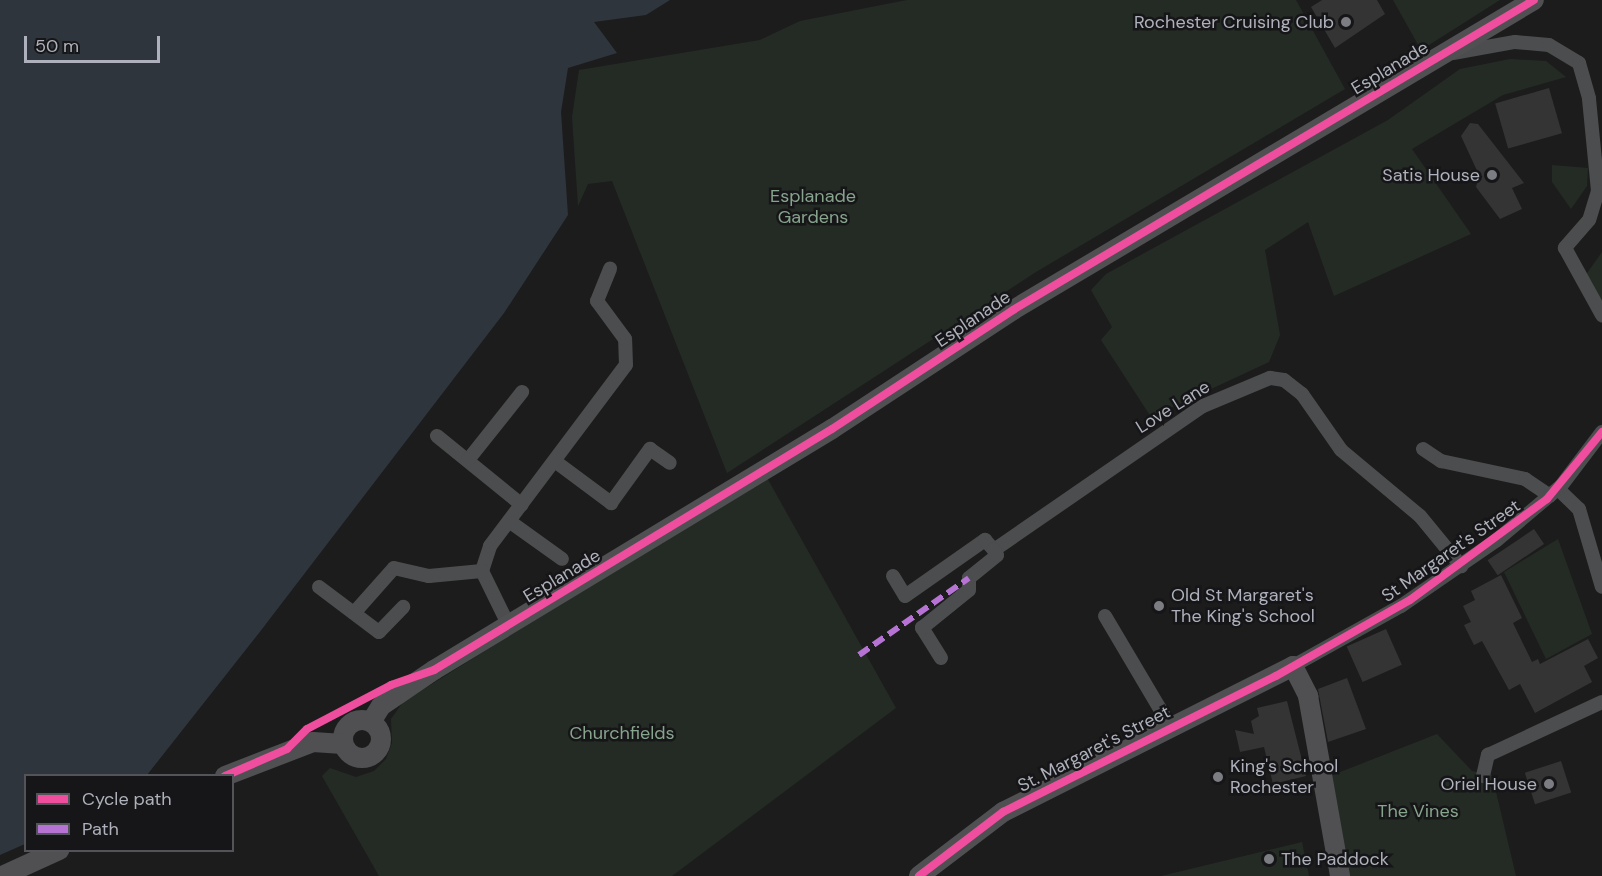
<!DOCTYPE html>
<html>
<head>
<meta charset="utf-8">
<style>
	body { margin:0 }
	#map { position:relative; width:1602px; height:876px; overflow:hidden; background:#1c1c1c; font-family:"DM Sans",sans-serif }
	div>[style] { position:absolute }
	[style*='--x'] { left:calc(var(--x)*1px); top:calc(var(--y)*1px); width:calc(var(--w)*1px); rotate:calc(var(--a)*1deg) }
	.green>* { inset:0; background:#242b25 }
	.water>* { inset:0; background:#2f353d }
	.building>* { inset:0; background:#343434; transform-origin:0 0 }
	.street>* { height:14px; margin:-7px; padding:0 7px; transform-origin:7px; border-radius:7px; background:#4c4d4e }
	.secondary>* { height:20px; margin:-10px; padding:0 10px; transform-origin:10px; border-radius:10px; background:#505053 }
	.secondary>.ring { margin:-10px; padding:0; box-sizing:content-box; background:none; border:20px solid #505053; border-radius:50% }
	.quiet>* { height:6px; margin-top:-3px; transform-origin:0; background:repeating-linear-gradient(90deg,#b673d3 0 12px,transparent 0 18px) }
	.cycleway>* { height:8px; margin:-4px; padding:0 4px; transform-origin:4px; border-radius:4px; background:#ef4d9e }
	.dots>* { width:16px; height:16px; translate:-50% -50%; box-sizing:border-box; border:3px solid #161618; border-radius:50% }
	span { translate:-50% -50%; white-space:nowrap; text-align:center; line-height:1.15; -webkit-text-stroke:5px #161618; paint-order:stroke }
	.poi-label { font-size:18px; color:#aeb1bb }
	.right { translate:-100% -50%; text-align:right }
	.left { translate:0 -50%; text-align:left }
	.street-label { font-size:18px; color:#aeb1bb }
	.park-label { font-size:18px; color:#87a48c }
	.legend { position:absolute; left:24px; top:774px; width:210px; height:78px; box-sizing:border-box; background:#161618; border:2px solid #535459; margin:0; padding:8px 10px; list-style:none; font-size:18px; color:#aeb1bb }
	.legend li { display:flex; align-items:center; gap:12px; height:30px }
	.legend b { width:30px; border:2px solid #535459 }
	.scale { position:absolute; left:24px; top:36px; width:136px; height:27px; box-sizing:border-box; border:3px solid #aeb1bb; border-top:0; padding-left:8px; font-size:18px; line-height:21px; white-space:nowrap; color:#aeb1bb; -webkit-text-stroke:4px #161618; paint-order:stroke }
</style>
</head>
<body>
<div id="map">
	<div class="green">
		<i style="clip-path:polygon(907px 0,1296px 0,1345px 89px,1036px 272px,727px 473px,612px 181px,588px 184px,578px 206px,572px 117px,579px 70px,760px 40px,800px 21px)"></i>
		<i style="clip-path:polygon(1393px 0,1500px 0,1421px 50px)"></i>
		<i style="clip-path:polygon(1510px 59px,1546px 61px,1566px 77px,1503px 95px,1412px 149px,1471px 234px,1334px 296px,1308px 222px,1265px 250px,1280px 335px,1269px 362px,1151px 417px,1101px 340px,1112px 327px,1091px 290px,1106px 274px,1388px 120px,1460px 69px)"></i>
		<i style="clip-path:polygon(1552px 165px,1588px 168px,1587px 186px,1571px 209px,1552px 182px)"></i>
		<i style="clip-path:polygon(1602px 252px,1602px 303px,1585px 276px)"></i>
		<i style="clip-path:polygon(766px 476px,896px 708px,672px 876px,379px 876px,322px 776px,330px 768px,356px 777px,374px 771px,386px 759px,392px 743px,391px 719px,403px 702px)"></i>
		<i style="clip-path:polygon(1558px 539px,1592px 634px,1546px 659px,1504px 572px)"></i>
		<i style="clip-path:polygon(1437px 734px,1472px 771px,1492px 775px,1516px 876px,1348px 876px,1330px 776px)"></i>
		<i style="clip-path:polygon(1302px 842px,1309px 876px,1161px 876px)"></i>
	</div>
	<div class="water">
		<i style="clip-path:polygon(0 0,670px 0,646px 15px,594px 22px,617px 53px,568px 68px,561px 112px,568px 215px,504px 313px,259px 633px,147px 775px,26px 776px,25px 844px,0 855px)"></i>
	</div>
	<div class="building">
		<i style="clip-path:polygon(1322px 0,1377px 0,1385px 14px,1335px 48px,1311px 7px)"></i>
		<i style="left:1549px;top:88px;width:47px;height:56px;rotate:74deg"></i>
		<i style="clip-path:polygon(1470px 123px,1478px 124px,1524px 183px,1512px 188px,1522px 209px,1500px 219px,1476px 187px,1479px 175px,1461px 136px)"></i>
		<i style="left:1534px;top:529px;width:18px;height:56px;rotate:56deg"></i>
		<i style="clip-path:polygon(1501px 575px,1522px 618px,1513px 623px,1532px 662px,1538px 659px,1540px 664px,1588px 639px,1598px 658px,1584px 666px,1592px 682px,1535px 713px,1520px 684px,1509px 690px,1482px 641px,1474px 645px,1464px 625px,1471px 622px,1463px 606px,1475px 600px,1471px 591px)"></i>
		<i style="left:1386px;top:629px;width:39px;height:43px;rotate:66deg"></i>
		<i style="clip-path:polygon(1347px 678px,1366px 729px,1328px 742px,1318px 689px)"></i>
		<i style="clip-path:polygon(1287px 701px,1306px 776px,1273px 784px,1264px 747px,1240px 752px,1235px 730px,1254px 734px,1251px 721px,1259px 716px,1257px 708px)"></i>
		<i style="left:1561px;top:761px;width:33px;height:38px;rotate:72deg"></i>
	</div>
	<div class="street">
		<i style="--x:1453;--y:53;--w:63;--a:-10.1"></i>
		<i style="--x:1515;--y:42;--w:34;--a:5"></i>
		<i style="--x:1549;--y:45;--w:35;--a:31"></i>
		<i style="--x:1579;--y:63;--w:37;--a:74"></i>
		<i style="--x:1589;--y:99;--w:92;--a:84.4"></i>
		<i style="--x:1598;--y:191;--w:30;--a:107"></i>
		<i style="--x:1589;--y:220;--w:37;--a:131"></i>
		<i style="--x:1565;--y:248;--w:77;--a:61.1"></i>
		<i style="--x:437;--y:436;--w:109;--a:39.1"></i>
		<i style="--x:1423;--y:449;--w:22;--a:34"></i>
		<i style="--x:1441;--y:461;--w:86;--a:12.1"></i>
		<i style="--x:1525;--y:479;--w:30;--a:34"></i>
		<i style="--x:468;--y:460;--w:87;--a:-51.5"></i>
		<i style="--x:556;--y:462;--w:69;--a:36.7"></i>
		<i style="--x:611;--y:503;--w:67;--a:-54.2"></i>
		<i style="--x:650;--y:449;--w:24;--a:35"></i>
		<i style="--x:1558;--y:489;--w:29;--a:44"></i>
		<i style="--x:1579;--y:509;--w:81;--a:73.6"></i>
		<i style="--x:509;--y:521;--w:65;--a:35.6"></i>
		<i style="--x:482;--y:571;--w:26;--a:-72"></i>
		<i style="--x:490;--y:546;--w:226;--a:-53.1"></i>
		<i style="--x:626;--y:365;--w:26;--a:-92"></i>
		<i style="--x:625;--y:339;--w:47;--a:-126.4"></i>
		<i style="--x:597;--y:301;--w:35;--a:-68"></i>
		<i style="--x:893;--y:576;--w:23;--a:59"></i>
		<i style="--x:905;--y:596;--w:98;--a:-35"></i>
		<i style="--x:985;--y:540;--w:13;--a:48"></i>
		<i style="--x:994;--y:550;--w:254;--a:-34.6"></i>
		<i style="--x:1203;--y:406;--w:73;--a:-22.7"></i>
		<i style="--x:1270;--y:378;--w:14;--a:8"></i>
		<i style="--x:1284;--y:380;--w:23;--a:38"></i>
		<i style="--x:1302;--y:394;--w:68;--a:55.1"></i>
		<i style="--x:1341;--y:450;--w:103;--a:39.9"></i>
		<i style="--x:1420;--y:516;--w:65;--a:50.6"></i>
		<i style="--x:319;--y:587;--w:75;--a:36.9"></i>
		<i style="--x:379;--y:632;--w:35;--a:-46"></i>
		<i style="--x:354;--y:613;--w:60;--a:-48.4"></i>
		<i style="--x:394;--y:568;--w:36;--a:13"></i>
		<i style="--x:429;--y:576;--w:53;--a:-5.4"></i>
		<i style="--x:482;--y:571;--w:61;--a:63.9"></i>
		<i style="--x:1105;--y:616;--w:128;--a:59.4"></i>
		<i style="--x:941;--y:658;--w:36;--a:-122"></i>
		<i style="--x:922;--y:628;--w:60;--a:-39"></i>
		<i style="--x:969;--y:590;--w:12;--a:-90"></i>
		<i style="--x:969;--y:578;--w:36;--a:-39"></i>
		<i style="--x:997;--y:555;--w:6;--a:-121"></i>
		<i style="--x:1293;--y:666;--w:124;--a:-29.1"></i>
		<i style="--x:1401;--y:606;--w:116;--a:-34.5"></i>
		<i style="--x:1497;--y:540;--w:84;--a:-40.2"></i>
		<i style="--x:1561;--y:486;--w:68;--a:-52.8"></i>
		<i style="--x:1483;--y:776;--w:22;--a:-77"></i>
		<i style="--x:1488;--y:755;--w:126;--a:-24.9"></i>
	</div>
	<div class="secondary">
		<i class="ring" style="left:343px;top:720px;width:18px;height:18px"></i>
		<i style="--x:371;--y:722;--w:19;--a:-58"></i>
		<i style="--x:381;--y:706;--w:64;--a:-34.2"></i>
		<i style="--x:434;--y:670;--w:465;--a:-31.2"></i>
		<i style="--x:832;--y:429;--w:217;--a:-33.3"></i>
		<i style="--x:1013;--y:310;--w:606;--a:-30.75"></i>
		<i style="--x:225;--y:776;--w:94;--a:-21.1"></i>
		<i style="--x:313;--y:742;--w:30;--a:4"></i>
		<i style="--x:2;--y:876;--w:63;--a:-24.5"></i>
		<i style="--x:919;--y:876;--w:106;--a:-37.3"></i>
		<i style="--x:1003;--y:812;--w:325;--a:-26.7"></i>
		<i style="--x:1293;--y:666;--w:34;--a:63"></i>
		<i style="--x:1308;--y:696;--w:183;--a:79.9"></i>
	</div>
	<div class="quiet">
		<i style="--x:859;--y:655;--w:134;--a:-35"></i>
	</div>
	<div class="cycleway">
		<i style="--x:225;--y:776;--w:68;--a:-23.5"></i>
		<i style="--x:287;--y:749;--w:28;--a:-45"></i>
		<i style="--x:307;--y:729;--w:95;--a:-27.6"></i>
		<i style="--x:391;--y:685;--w:46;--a:-19.2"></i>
		<i style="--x:434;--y:670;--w:465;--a:-31.2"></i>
		<i style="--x:832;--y:429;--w:217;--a:-33.3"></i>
		<i style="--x:1013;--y:310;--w:606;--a:-30.75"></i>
		<i style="--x:919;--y:876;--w:106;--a:-37.3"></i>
		<i style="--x:1003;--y:812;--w:305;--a:-26.5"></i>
		<i style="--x:1276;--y:676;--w:154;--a:-29.6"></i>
		<i style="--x:1410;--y:600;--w:170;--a:-36.4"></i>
		<i style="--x:1547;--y:499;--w:87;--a:-50.6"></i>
	</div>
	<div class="dots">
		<i style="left:1346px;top:22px;background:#7b7d83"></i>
		<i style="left:1492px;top:175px;background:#7b7d83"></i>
		<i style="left:1159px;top:606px;background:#7b7d83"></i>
		<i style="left:1218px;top:777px;background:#7b7d83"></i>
		<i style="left:1549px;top:784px;background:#7b7d83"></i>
		<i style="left:1269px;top:859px;background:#7b7d83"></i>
	</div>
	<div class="poi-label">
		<span class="right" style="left:1334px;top:22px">Rochester Cruising Club</span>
		<span class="right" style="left:1480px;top:175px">Satis House</span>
		<span class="left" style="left:1171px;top:606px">Old St Margaret's<br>The King's School</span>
		<span class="left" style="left:1230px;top:777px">King's School<br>Rochester</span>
		<span class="right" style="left:1537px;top:784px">Oriel House</span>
		<span class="left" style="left:1281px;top:859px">The Paddock</span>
	</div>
	<div class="street-label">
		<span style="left:1390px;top:68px;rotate:-31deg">Esplanade</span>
		<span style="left:973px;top:319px;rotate:-34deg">Esplanade</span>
		<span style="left:1173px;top:407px;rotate:-32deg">Love Lane</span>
		<span style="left:1451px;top:551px;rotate:-35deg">St Margaret's Street</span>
		<span style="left:562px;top:576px;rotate:-31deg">Esplanade</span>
		<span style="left:1094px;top:749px;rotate:-27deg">St. Margaret's Street</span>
	</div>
	<div class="park-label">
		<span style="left:813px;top:207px">Esplanade<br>Gardens</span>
		<span style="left:622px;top:733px">Churchfields</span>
		<span style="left:1418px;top:811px">The Vines</span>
	</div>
	<ul class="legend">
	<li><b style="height:8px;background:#ef4d9e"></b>Cycle path</li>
	<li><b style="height:8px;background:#b673d3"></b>Path</li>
	</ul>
	<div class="scale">50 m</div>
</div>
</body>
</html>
